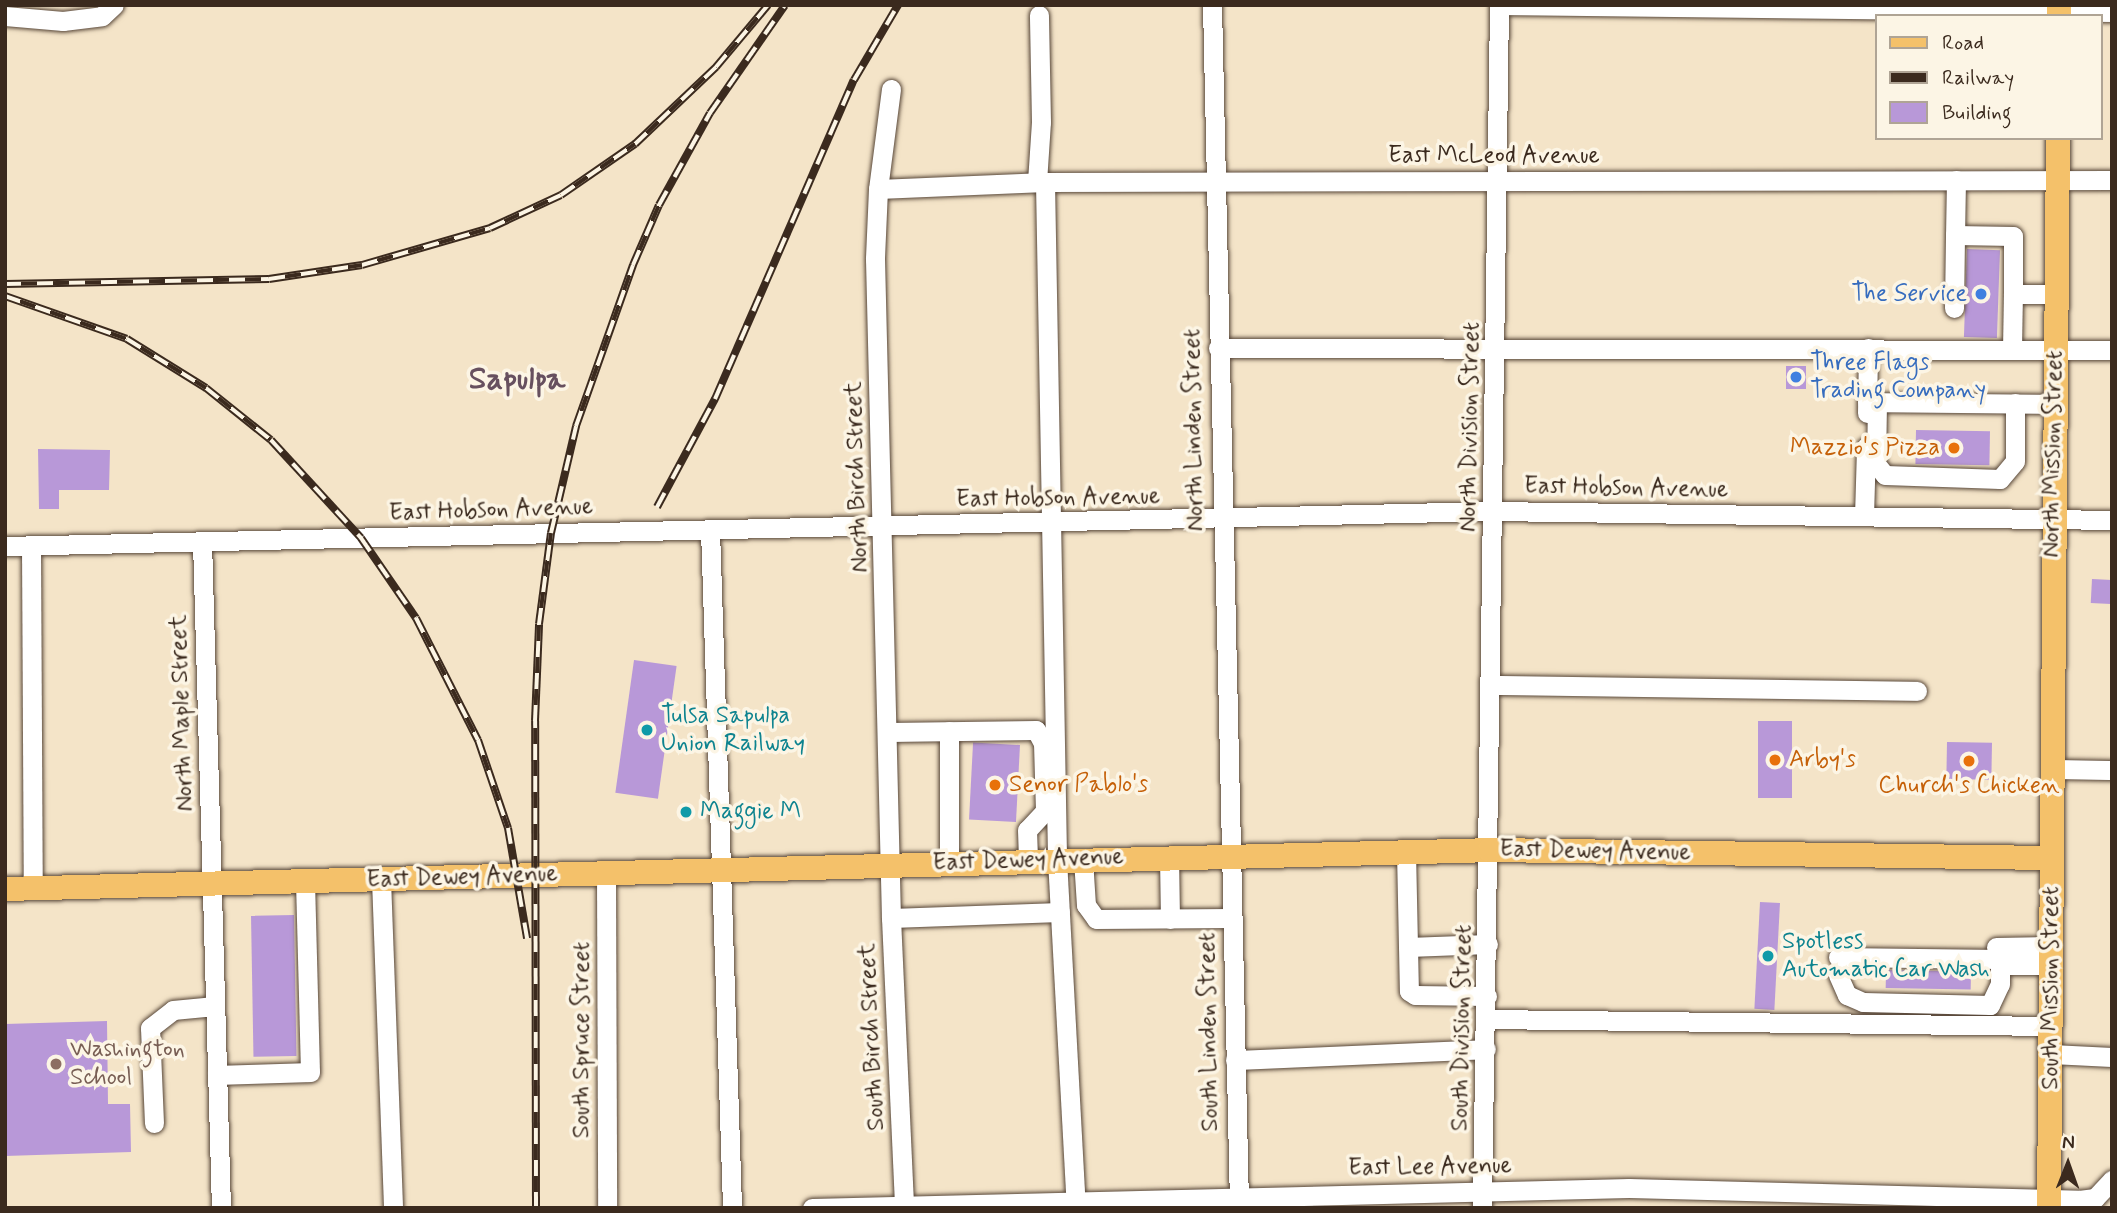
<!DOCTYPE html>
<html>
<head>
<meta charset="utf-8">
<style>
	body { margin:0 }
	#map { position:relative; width:2117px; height:1213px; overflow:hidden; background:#f4e4c8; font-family:Mynerve,sans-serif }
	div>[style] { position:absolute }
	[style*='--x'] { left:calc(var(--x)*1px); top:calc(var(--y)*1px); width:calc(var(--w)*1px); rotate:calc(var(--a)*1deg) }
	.building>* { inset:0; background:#b898d8; transform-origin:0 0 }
	.roads { filter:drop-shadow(0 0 2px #574638) drop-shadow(0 0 2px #574638) }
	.minor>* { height:19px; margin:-9.5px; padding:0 9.5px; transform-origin:9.5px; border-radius:9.5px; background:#fff }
	.major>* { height:24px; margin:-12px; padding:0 12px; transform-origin:12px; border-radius:12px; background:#f4c16a }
	.rail>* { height:8px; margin-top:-4px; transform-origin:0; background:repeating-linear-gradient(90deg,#fcf5e5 0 16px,#3b2a1e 0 32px); box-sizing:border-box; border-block:2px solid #3b2a1e }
	.dots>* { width:19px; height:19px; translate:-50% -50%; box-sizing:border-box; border:4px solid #fcf5e5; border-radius:50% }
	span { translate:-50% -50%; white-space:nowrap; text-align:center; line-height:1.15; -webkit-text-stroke:7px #fcf5e5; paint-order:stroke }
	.street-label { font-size:24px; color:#3b2a1e }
	.shop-label { font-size:24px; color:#366cbe }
	.right { translate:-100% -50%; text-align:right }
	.left { translate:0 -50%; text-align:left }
	.food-label { font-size:24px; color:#c56008 }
	.culture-label { font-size:24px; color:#0d838f }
	.education-label { font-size:24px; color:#785e54 }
	.district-label { font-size:32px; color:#67505f; font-weight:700 }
	.frame { position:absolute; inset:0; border:7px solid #3b2a1e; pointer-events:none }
	.legend { position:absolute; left:1875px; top:14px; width:228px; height:126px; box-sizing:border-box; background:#fcf5e5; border:2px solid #afa495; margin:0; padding:9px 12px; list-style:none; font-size:21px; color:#3b2a1e }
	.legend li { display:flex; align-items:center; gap:14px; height:35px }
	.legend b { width:35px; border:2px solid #afa495 }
	.north { position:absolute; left:2033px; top:1129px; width:70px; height:70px; -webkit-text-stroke:5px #fcf5e5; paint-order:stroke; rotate:1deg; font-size:19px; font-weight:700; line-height:28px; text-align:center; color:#3b2a1e }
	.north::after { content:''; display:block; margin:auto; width:24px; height:32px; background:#3b2a1e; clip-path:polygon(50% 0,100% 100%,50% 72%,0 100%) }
</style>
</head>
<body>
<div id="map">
	<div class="building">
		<i style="left:1967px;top:249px;width:33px;height:88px;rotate:2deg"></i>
		<i style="left:1786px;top:366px;width:20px;height:23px"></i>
		<i style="left:1916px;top:430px;width:74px;height:34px;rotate:1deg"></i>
		<i style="clip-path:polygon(38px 449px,110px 450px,109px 490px,59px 490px,59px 509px,39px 509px)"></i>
		<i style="left:2092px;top:579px;width:20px;height:24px;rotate:3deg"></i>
		<i style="left:634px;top:660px;width:43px;height:134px;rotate:8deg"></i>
		<i style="left:1758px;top:721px;width:34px;height:77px"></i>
		<i style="left:1947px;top:742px;width:45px;height:37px;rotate:1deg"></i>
		<i style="left:1020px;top:745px;width:77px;height:47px;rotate:93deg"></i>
		<i style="left:1760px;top:902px;width:20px;height:107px;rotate:3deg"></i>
		<i style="left:294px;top:915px;width:141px;height:43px;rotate:89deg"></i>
		<i style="left:1886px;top:970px;width:85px;height:18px;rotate:1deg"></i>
		<i style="clip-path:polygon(107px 1021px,108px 1104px,130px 1104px,131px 1152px,5px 1156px,5px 1024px)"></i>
	</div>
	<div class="roads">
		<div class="minor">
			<i style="--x:1212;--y:5;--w:1203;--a:88.71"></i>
			<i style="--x:5;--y:16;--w:58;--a:4.9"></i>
			<i style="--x:63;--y:21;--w:39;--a:-7"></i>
			<i style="--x:102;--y:16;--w:16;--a:-43"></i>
			<i style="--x:891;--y:89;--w:101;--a:97.4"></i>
			<i style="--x:878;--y:189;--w:70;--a:92.5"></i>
			<i style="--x:875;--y:259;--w:659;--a:88.61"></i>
			<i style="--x:891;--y:918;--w:290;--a:87.4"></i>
			<i style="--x:1956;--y:180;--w:55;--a:91"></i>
			<i style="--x:1955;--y:235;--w:58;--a:1"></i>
			<i style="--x:2013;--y:236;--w:58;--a:90"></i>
			<i style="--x:2013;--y:294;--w:42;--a:0"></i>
			<i style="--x:1037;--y:182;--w:60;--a:-86.2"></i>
			<i style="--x:1041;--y:122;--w:107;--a:-91.1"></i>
			<i style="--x:1045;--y:182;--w:677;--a:88.98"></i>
			<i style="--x:1057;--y:859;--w:350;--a:86.9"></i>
			<i style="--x:878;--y:189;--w:167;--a:-2.4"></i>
			<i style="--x:1045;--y:182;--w:1067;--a:-0.11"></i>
			<i style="--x:1954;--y:308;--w:73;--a:-89.2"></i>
			<i style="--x:1218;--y:348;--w:894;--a:0.13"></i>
			<i style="--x:2012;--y:349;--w:55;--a:-89"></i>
			<i style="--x:1867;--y:402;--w:186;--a:0.6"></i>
			<i style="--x:1877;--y:402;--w:62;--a:90.9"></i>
			<i style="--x:1876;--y:464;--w:14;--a:51"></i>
			<i style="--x:1885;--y:475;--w:115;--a:2"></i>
			<i style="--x:2000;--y:479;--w:23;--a:-50"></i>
			<i style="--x:2015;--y:461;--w:58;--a:-90"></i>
			<i style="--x:1867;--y:413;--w:65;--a:-89.1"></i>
			<i style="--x:1864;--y:516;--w:69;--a:-88.3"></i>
			<i style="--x:710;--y:529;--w:679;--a:88.14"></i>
			<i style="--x:202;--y:541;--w:667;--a:88.37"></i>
			<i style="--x:31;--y:545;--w:344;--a:89.7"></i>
			<i style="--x:5;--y:546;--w:1488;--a:-1.35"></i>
			<i style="--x:1493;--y:511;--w:619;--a:0.83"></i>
			<i style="--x:1493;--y:685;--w:424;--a:0.8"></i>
			<i style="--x:889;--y:732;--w:147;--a:-0.8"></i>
			<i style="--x:1036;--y:730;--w:15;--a:62"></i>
			<i style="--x:1043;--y:743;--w:68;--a:88.3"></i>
			<i style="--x:1045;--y:811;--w:26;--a:133"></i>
			<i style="--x:1027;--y:830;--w:30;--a:88"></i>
			<i style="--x:2052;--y:769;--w:60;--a:1"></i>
			<i style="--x:1406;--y:851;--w:140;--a:88.8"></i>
			<i style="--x:1409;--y:991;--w:7;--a:34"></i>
			<i style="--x:1415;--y:995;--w:72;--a:0.8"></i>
			<i style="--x:1169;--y:856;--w:63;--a:89.1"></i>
			<i style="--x:1083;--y:859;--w:46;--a:86.3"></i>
			<i style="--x:1086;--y:905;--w:17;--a:54"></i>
			<i style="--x:1096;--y:919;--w:135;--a:-0.4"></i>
			<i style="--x:949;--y:863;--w:132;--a:-90"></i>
			<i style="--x:606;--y:872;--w:336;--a:89.8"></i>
			<i style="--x:381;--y:879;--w:329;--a:87.9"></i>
			<i style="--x:891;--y:918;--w:169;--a:-2"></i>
			<i style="--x:1408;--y:947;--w:80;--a:-2.1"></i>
			<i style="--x:1996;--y:947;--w:55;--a:-1"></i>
			<i style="--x:2000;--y:965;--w:51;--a:0"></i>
			<i style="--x:1838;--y:975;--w:22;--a:66"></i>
			<i style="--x:1847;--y:995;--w:17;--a:24"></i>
			<i style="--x:1863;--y:1002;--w:127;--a:1.4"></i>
			<i style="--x:1990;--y:1005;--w:23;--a:-65"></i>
			<i style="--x:2000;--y:984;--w:25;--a:-90"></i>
			<i style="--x:2000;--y:959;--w:162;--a:-179.3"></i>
			<i style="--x:1486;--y:1019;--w:565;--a:0.71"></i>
			<i style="--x:2051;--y:1054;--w:61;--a:2.8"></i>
			<i style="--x:1235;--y:1060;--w:251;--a:-2.5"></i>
			<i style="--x:217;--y:1075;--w:93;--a:-1.8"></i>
			<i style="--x:310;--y:1072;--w:191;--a:-91.5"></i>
			<i style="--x:154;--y:1123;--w:95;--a:-92.4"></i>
			<i style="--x:150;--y:1028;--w:29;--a:-38"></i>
			<i style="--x:173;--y:1010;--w:42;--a:-5.4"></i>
			<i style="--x:812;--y:1208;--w:817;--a:-1.4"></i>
			<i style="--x:1629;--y:1188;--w:450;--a:1.5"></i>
			<i style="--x:2079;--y:1200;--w:16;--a:-7"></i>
			<i style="--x:2095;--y:1198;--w:25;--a:-47"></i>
			<i style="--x:1482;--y:1208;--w:1203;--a:-89.19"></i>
			<i style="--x:1499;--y:5;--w:613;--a:0.65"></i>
		</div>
		<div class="major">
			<i style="--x:2059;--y:16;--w:11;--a:-90"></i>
			<i style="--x:5;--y:889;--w:1486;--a:-1.5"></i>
			<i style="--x:1490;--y:850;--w:562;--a:0.82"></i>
			<i style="--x:2049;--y:1208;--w:1070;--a:-89.52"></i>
		</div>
	</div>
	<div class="rail">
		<i style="--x:5;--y:284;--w:264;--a:-1.1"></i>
		<i style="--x:269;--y:279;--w:94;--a:-8.6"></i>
		<i style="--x:362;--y:265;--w:133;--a:-16.1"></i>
		<i style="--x:490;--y:228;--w:78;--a:-24.9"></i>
		<i style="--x:561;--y:195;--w:90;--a:-34.6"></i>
		<i style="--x:635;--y:144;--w:112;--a:-43.5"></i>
		<i style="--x:716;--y:67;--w:81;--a:-50"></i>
		<i style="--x:5;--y:296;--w:129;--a:19.4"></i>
		<i style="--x:127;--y:339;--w:93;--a:31.8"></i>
		<i style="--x:206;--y:388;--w:83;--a:38.7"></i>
		<i style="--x:271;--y:440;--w:133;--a:47.4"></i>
		<i style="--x:361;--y:538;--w:97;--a:55.5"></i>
		<i style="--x:416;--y:618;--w:137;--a:63.1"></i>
		<i style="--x:478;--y:740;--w:93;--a:71.2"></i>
		<i style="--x:508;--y:828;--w:112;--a:80.2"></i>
		<i style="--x:657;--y:507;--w:123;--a:-61.8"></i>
		<i style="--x:715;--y:399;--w:348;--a:-66.5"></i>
		<i style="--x:854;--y:80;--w:87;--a:-59.6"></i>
		<i style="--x:536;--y:1208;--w:487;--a:-90.1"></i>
		<i style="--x:535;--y:721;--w:97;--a:-87.6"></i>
		<i style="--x:539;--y:624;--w:92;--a:-82.5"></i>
		<i style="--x:551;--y:533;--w:110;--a:-76.8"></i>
		<i style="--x:576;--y:426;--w:171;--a:-70.5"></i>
		<i style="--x:633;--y:265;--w:65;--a:-66.6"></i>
		<i style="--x:659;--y:205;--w:105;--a:-61"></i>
		<i style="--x:710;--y:113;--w:131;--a:-55.2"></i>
	</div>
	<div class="dots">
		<i style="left:1981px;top:294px;background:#3f7fe0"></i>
		<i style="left:1796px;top:377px;background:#3f7fe0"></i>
		<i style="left:1954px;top:448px;background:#e8710a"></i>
		<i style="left:647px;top:730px;background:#0f9aa8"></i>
		<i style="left:1775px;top:760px;background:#e8710a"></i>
		<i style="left:1969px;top:761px;background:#e8710a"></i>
		<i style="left:995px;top:785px;background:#e8710a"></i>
		<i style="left:686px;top:812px;background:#0f9aa8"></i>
		<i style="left:1768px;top:956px;background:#0f9aa8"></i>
		<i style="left:56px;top:1064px;background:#8d6e63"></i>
	</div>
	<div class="street-label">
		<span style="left:1494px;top:156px">East McLeod Avenue</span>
		<span style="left:1470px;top:427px;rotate:-89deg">North Division Street</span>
		<span style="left:1194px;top:430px;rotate:-91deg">North Linden Street</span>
		<span style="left:2053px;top:454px;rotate:-89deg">North Mission Street</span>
		<span style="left:857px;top:477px;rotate:-92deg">North Birch Street</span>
		<span style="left:1626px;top:488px;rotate:1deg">East Hobson Avenue</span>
		<span style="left:1058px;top:498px;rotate:-1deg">East Hobson Avenue</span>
		<span style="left:491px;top:510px;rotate:-2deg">East Hobson Avenue</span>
		<span style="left:182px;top:713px;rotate:-92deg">North Maple Street</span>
		<span style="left:1595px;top:851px;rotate:1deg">East Dewey Avenue</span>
		<span style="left:1028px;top:860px;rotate:-2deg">East Dewey Avenue</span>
		<span style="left:462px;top:877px;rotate:-2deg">East Dewey Avenue</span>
		<span style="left:2051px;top:988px;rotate:-90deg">South Mission Street</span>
		<span style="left:1462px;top:1028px;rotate:-89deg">South Division Street</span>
		<span style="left:1209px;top:1032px;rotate:-91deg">South Linden Street</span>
		<span style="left:872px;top:1037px;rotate:-93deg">South Birch Street</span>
		<span style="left:582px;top:1040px;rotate:-90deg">South Spruce Street</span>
		<span style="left:1430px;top:1167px;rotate:-1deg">East Lee Avenue</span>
	</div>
	<div class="shop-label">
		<span class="right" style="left:1967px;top:294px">The Service</span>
		<span class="left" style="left:1810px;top:377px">Three Flags<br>Trading Company</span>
	</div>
	<div class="food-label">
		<span class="right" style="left:1940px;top:448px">Mazzio's Pizza</span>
		<span class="left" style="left:1789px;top:760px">Arby's</span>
		<span class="left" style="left:1009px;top:785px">Senor Pablo's</span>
		<span style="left:1969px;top:786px">Church's Chicken</span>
	</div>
	<div class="culture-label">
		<span class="left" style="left:661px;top:730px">Tulsa Sapulpa<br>Union Railway</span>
		<span class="left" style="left:700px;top:812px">Maggie M</span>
		<span class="left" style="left:1782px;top:956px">Spotless<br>Automatic Car Wash</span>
	</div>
	<div class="education-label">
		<span class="left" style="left:70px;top:1064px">Washington<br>School</span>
	</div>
	<div class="district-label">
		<span style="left:517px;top:379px">Sapulpa</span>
	</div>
	<div class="frame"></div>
	<ul class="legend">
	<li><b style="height:9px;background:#f4c16a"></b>Road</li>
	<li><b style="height:9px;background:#3b2a1e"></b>Railway</li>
	<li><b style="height:19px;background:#b898d8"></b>Building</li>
	</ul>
	<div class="north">N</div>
</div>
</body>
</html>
